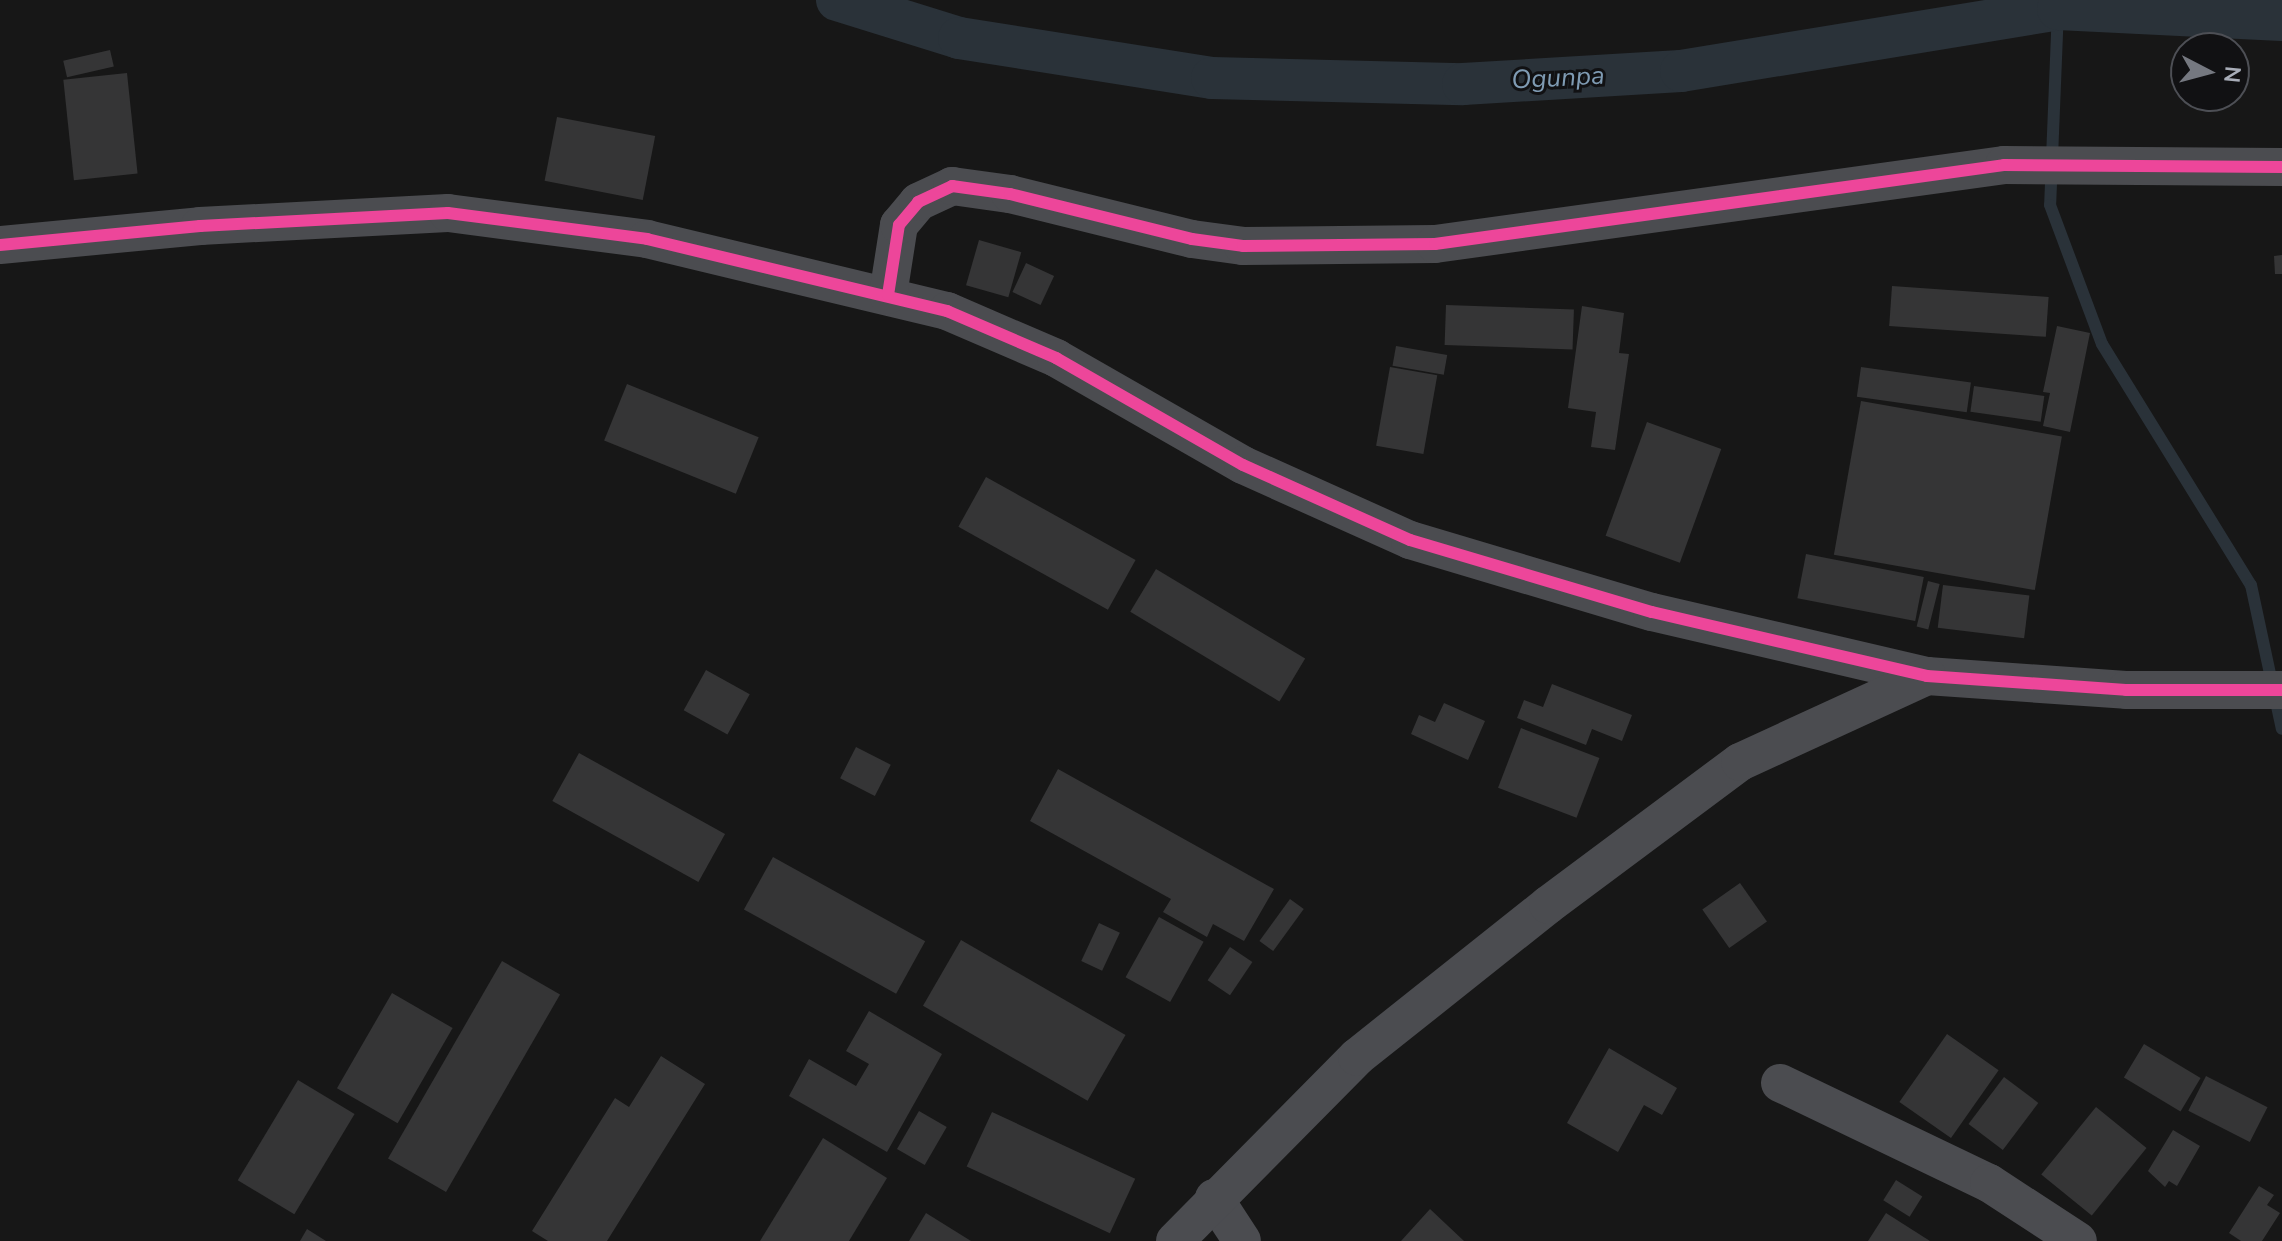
<!DOCTYPE html>
<html>
<head>
<meta charset="utf-8">
<style>
	body { margin:0 }
	#map { position:relative; width:2282px; height:1241px; overflow:hidden; background:#171717; font-family:"Nunito Sans",sans-serif }
	div>[style] { position:absolute }
	[style*='--x'] { left:calc(var(--x)*1px); top:calc(var(--y)*1px); width:calc(var(--w)*1px); rotate:calc(var(--a)*1deg) }
	.stream>* { height:12px; margin:-6px; padding:0 6px; transform-origin:6px; border-radius:6px; background:#2a3239 }
	.canal>* { height:42px; margin:-21px; padding:0 21px; transform-origin:21px; border-radius:21px; background:#2a3239 }
	.building>* { inset:0; background:#353536; transform-origin:0 0 }
	.minor>* { height:38px; margin:-19px; padding:0 19px; transform-origin:19px; border-radius:19px; background:#4b4c50 }
	.cycleway>* { height:12px; margin:-6px; padding:0 6px; transform-origin:6px; border-radius:6px; background:#ed469a }
	span { translate:-50% -50%; white-space:nowrap; text-align:center; line-height:1.15; -webkit-text-stroke:6px #111113; paint-order:stroke }
	.water-label { font-size:26px; color:#7f9bb3; font-style:italic }
	.north { position:absolute; left:2170px; top:32px; width:80px; height:80px; box-sizing:border-box; background:#111113; border:2px solid #4d4f55; border-radius:50%; rotate:96deg; font-size:22px; font-weight:700; line-height:32px; text-align:center; color:#a8adb8 }
	.north::after { content:''; display:block; margin:auto; width:28px; height:36px; background:#757880; clip-path:polygon(50% 0,100% 100%,50% 72%,0 100%) }
</style>
</head>
<body>
<div id="map">
	<div class="stream">
		<i style="--x:2058;--y:9;--w:196;--a:92.3"></i>
		<i style="--x:2050;--y:205;--w:148;--a:69.5"></i>
		<i style="--x:2102;--y:344;--w:283;--a:58.3"></i>
		<i style="--x:2251;--y:585;--w:147;--a:77.9"></i>
	</div>
	<div class="canal">
		<i style="--x:837;--y:0;--w:128;--a:17.3"></i>
		<i style="--x:959;--y:38;--w:256;--a:9"></i>
		<i style="--x:1212;--y:78;--w:251;--a:1.4"></i>
		<i style="--x:1463;--y:84;--w:218;--a:-3.4"></i>
		<i style="--x:1681;--y:71;--w:382;--a:-9.3"></i>
		<i style="--x:2058;--y:9;--w:224;--a:2.8"></i>
	</div>
	<div class="building">
		<i style="left:110px;top:50px;width:17px;height:48px;rotate:77deg"></i>
		<i style="left:127px;top:73px;width:101px;height:64px;rotate:84deg"></i>
		<i style="left:557px;top:117px;width:100px;height:65px;rotate:11deg"></i>
		<i style="left:979px;top:240px;width:44px;height:47px;rotate:16deg"></i>
		<i style="clip-path:polygon(2282px 255px,2282px 274px,2275px 274px,2274px 256px)"></i>
		<i style="left:1026px;top:263px;width:31px;height:32px;rotate:25deg"></i>
		<i style="left:1892px;top:286px;width:157px;height:40px;rotate:4deg"></i>
		<i style="left:1446px;top:305px;width:128px;height:40px;rotate:2deg"></i>
		<i style="clip-path:polygon(1582px 306px,1624px 313px,1619px 353px,1629px 354px,1615px 450px,1591px 447px,1596px 412px,1568px 408px)"></i>
		<i style="clip-path:polygon(2057px 326px,2090px 333px,2070px 432px,2043px 426px,2050px 393px,2043px 392px)"></i>
		<i style="left:1396px;top:346px;width:52px;height:20px;rotate:10deg"></i>
		<i style="left:1390px;top:367px;width:48px;height:80px;rotate:10deg"></i>
		<i style="left:1861px;top:367px;width:111px;height:30px;rotate:8deg"></i>
		<i style="left:627px;top:384px;width:142px;height:61px;rotate:22deg"></i>
		<i style="left:1974px;top:386px;width:71px;height:26px;rotate:8deg"></i>
		<i style="left:1861px;top:401px;width:204px;height:156px;rotate:10deg"></i>
		<i style="left:1647px;top:422px;width:79px;height:121px;rotate:20deg"></i>
		<i style="left:986px;top:477px;width:171px;height:57px;rotate:29deg"></i>
		<i style="left:1806px;top:554px;width:120px;height:45px;rotate:11deg"></i>
		<i style="left:1156px;top:569px;width:174px;height:50px;rotate:31deg"></i>
		<i style="left:1928px;top:581px;width:12px;height:47px;rotate:14deg"></i>
		<i style="left:1943px;top:585px;width:87px;height:43px;rotate:7deg"></i>
		<i style="left:706px;top:670px;width:50px;height:46px;rotate:29deg"></i>
		<i style="clip-path:polygon(1552px 684px,1632px 715px,1622px 741px,1592px 729px,1586px 745px,1517px 718px,1524px 700px,1543px 707px)"></i>
		<i style="clip-path:polygon(1444px 703px,1485px 721px,1468px 760px,1411px 734px,1419px 715px,1435px 722px)"></i>
		<i style="left:1521px;top:728px;width:84px;height:64px;rotate:21deg"></i>
		<i style="left:856px;top:747px;width:39px;height:35px;rotate:27deg"></i>
		<i style="left:579px;top:753px;width:167px;height:55px;rotate:29deg"></i>
		<i style="clip-path:polygon(1058px 769px,1274px 889px,1244px 941px,1213px 924px,1207px 937px,1163px 912px,1171px 899px,1030px 821px)"></i>
		<i style="left:773px;top:857px;width:174px;height:60px;rotate:29deg"></i>
		<i style="left:1740px;top:883px;width:47px;height:46px;rotate:55deg"></i>
		<i style="left:1290px;top:899px;width:17px;height:52px;rotate:36deg"></i>
		<i style="left:1159px;top:917px;width:51px;height:69px;rotate:29deg"></i>
		<i style="left:1099px;top:923px;width:23px;height:42px;rotate:25deg"></i>
		<i style="left:961px;top:940px;width:190px;height:76px;rotate:30deg"></i>
		<i style="left:1230px;top:947px;width:27px;height:40px;rotate:34deg"></i>
		<i style="left:502px;top:961px;width:67px;height:228px;rotate:30deg"></i>
		<i style="left:392px;top:993px;width:70px;height:110px;rotate:30deg"></i>
		<i style="clip-path:polygon(869px 1011px,942px 1054px,887px 1152px,789px 1096px,809px 1059px,856px 1086px,869px 1064px,846px 1051px)"></i>
		<i style="left:1947px;top:1034px;width:63px;height:83px;rotate:35deg"></i>
		<i style="left:2144px;top:1044px;width:66px;height:39px;rotate:31deg"></i>
		<i style="clip-path:polygon(1609px 1048px,1677px 1088px,1662px 1115px,1644px 1105px,1618px 1152px,1567px 1123px)"></i>
		<i style="clip-path:polygon(661px 1056px,705px 1084px,607px 1241px,548px 1241px,532px 1231px,615px 1098px,629px 1107px)"></i>
		<i style="left:2206px;top:1076px;width:69px;height:39px;rotate:27deg"></i>
		<i style="left:2004px;top:1077px;width:43px;height:59px;rotate:37deg"></i>
		<i style="left:298px;top:1080px;width:66px;height:117px;rotate:31deg"></i>
		<i style="left:2096px;top:1107px;width:65px;height:87px;rotate:39deg"></i>
		<i style="left:919px;top:1111px;width:32px;height:44px;rotate:30deg"></i>
		<i style="left:992px;top:1112px;width:158px;height:60px;rotate:25deg"></i>
		<i style="clip-path:polygon(2173px 1130px,2200px 1146px,2177px 1186px,2169px 1181px,2165px 1187px,2148px 1171px)"></i>
		<i style="clip-path:polygon(823px 1138px,887px 1178px,849px 1241px,760px 1241px)"></i>
		<i style="left:1896px;top:1180px;width:31px;height:24px;rotate:32deg"></i>
		<i style="clip-path:polygon(2259px 1186px,2274px 1195px,2267px 1205px,2280px 1213px,2262px 1241px,2241px 1241px,2229px 1233px)"></i>
		<i style="clip-path:polygon(1430px 1209px,1464px 1241px,1401px 1241px)"></i>
		<i style="clip-path:polygon(926px 1213px,971px 1241px,909px 1241px)"></i>
		<i style="clip-path:polygon(1886px 1213px,1930px 1241px,1868px 1241px)"></i>
		<i style="clip-path:polygon(307px 1229px,326px 1241px,300px 1241px)"></i>
	</div>
	<div class="minor">
		<i style="--x:0;--y:245;--w:201;--a:-5.4"></i>
		<i style="--x:200;--y:226;--w:248;--a:-3"></i>
		<i style="--x:448;--y:213;--w:201;--a:7.4"></i>
		<i style="--x:647;--y:239;--w:309;--a:13.5"></i>
		<i style="--x:947;--y:311;--w:119;--a:23.3"></i>
		<i style="--x:1056;--y:358;--w:215;--a:29.8"></i>
		<i style="--x:1243;--y:465;--w:183;--a:24.2"></i>
		<i style="--x:1410;--y:540;--w:252;--a:16.6"></i>
		<i style="--x:1652;--y:612;--w:282;--a:13.1"></i>
		<i style="--x:1927;--y:676;--w:199;--a:4"></i>
		<i style="--x:2126;--y:690;--w:156;--a:0"></i>
		<i style="--x:888;--y:295;--w:71;--a:-81.1"></i>
		<i style="--x:899;--y:225;--w:30;--a:-50"></i>
		<i style="--x:918;--y:202;--w:38;--a:-25"></i>
		<i style="--x:952;--y:186;--w:59;--a:7.9"></i>
		<i style="--x:1010;--y:194;--w:187;--a:13.9"></i>
		<i style="--x:1192;--y:239;--w:51;--a:7.8"></i>
		<i style="--x:1243;--y:246;--w:192;--a:-0.6"></i>
		<i style="--x:1435;--y:244;--w:574;--a:-7.9"></i>
		<i style="--x:2004;--y:165;--w:278;--a:0.4"></i>
		<i style="--x:1780;--y:1083;--w:232;--a:25.6"></i>
		<i style="--x:1989;--y:1183;--w:106;--a:33.1"></i>
		<i style="--x:1214;--y:1198;--w:51;--a:56.9"></i>
		<i style="--x:1175;--y:1241;--w:259;--a:-45.3"></i>
		<i style="--x:1357;--y:1057;--w:244;--a:-38.5"></i>
		<i style="--x:1548;--y:905;--w:239;--a:-36.7"></i>
		<i style="--x:1740;--y:762;--w:206;--a:-24.7"></i>
	</div>
	<div class="cycleway">
		<i style="--x:0;--y:245;--w:201;--a:-5.4"></i>
		<i style="--x:200;--y:226;--w:248;--a:-3"></i>
		<i style="--x:448;--y:213;--w:201;--a:7.4"></i>
		<i style="--x:647;--y:239;--w:309;--a:13.5"></i>
		<i style="--x:947;--y:311;--w:119;--a:23.3"></i>
		<i style="--x:1056;--y:358;--w:215;--a:29.8"></i>
		<i style="--x:1243;--y:465;--w:183;--a:24.2"></i>
		<i style="--x:1410;--y:540;--w:252;--a:16.6"></i>
		<i style="--x:1652;--y:612;--w:282;--a:13.1"></i>
		<i style="--x:1927;--y:676;--w:199;--a:4"></i>
		<i style="--x:2126;--y:690;--w:156;--a:0"></i>
		<i style="--x:888;--y:295;--w:71;--a:-81.1"></i>
		<i style="--x:899;--y:225;--w:30;--a:-50"></i>
		<i style="--x:918;--y:202;--w:38;--a:-25"></i>
		<i style="--x:952;--y:186;--w:59;--a:7.9"></i>
		<i style="--x:1010;--y:194;--w:187;--a:13.9"></i>
		<i style="--x:1192;--y:239;--w:51;--a:7.8"></i>
		<i style="--x:1243;--y:246;--w:192;--a:-0.6"></i>
		<i style="--x:1435;--y:244;--w:574;--a:-7.9"></i>
		<i style="--x:2004;--y:165;--w:278;--a:0.4"></i>
	</div>
	<div class="water-label">
		<span style="left:1558px;top:78px;rotate:-3deg">Ogunpa</span>
	</div>
	<div class="north">N</div>
</div>
</body>
</html>
